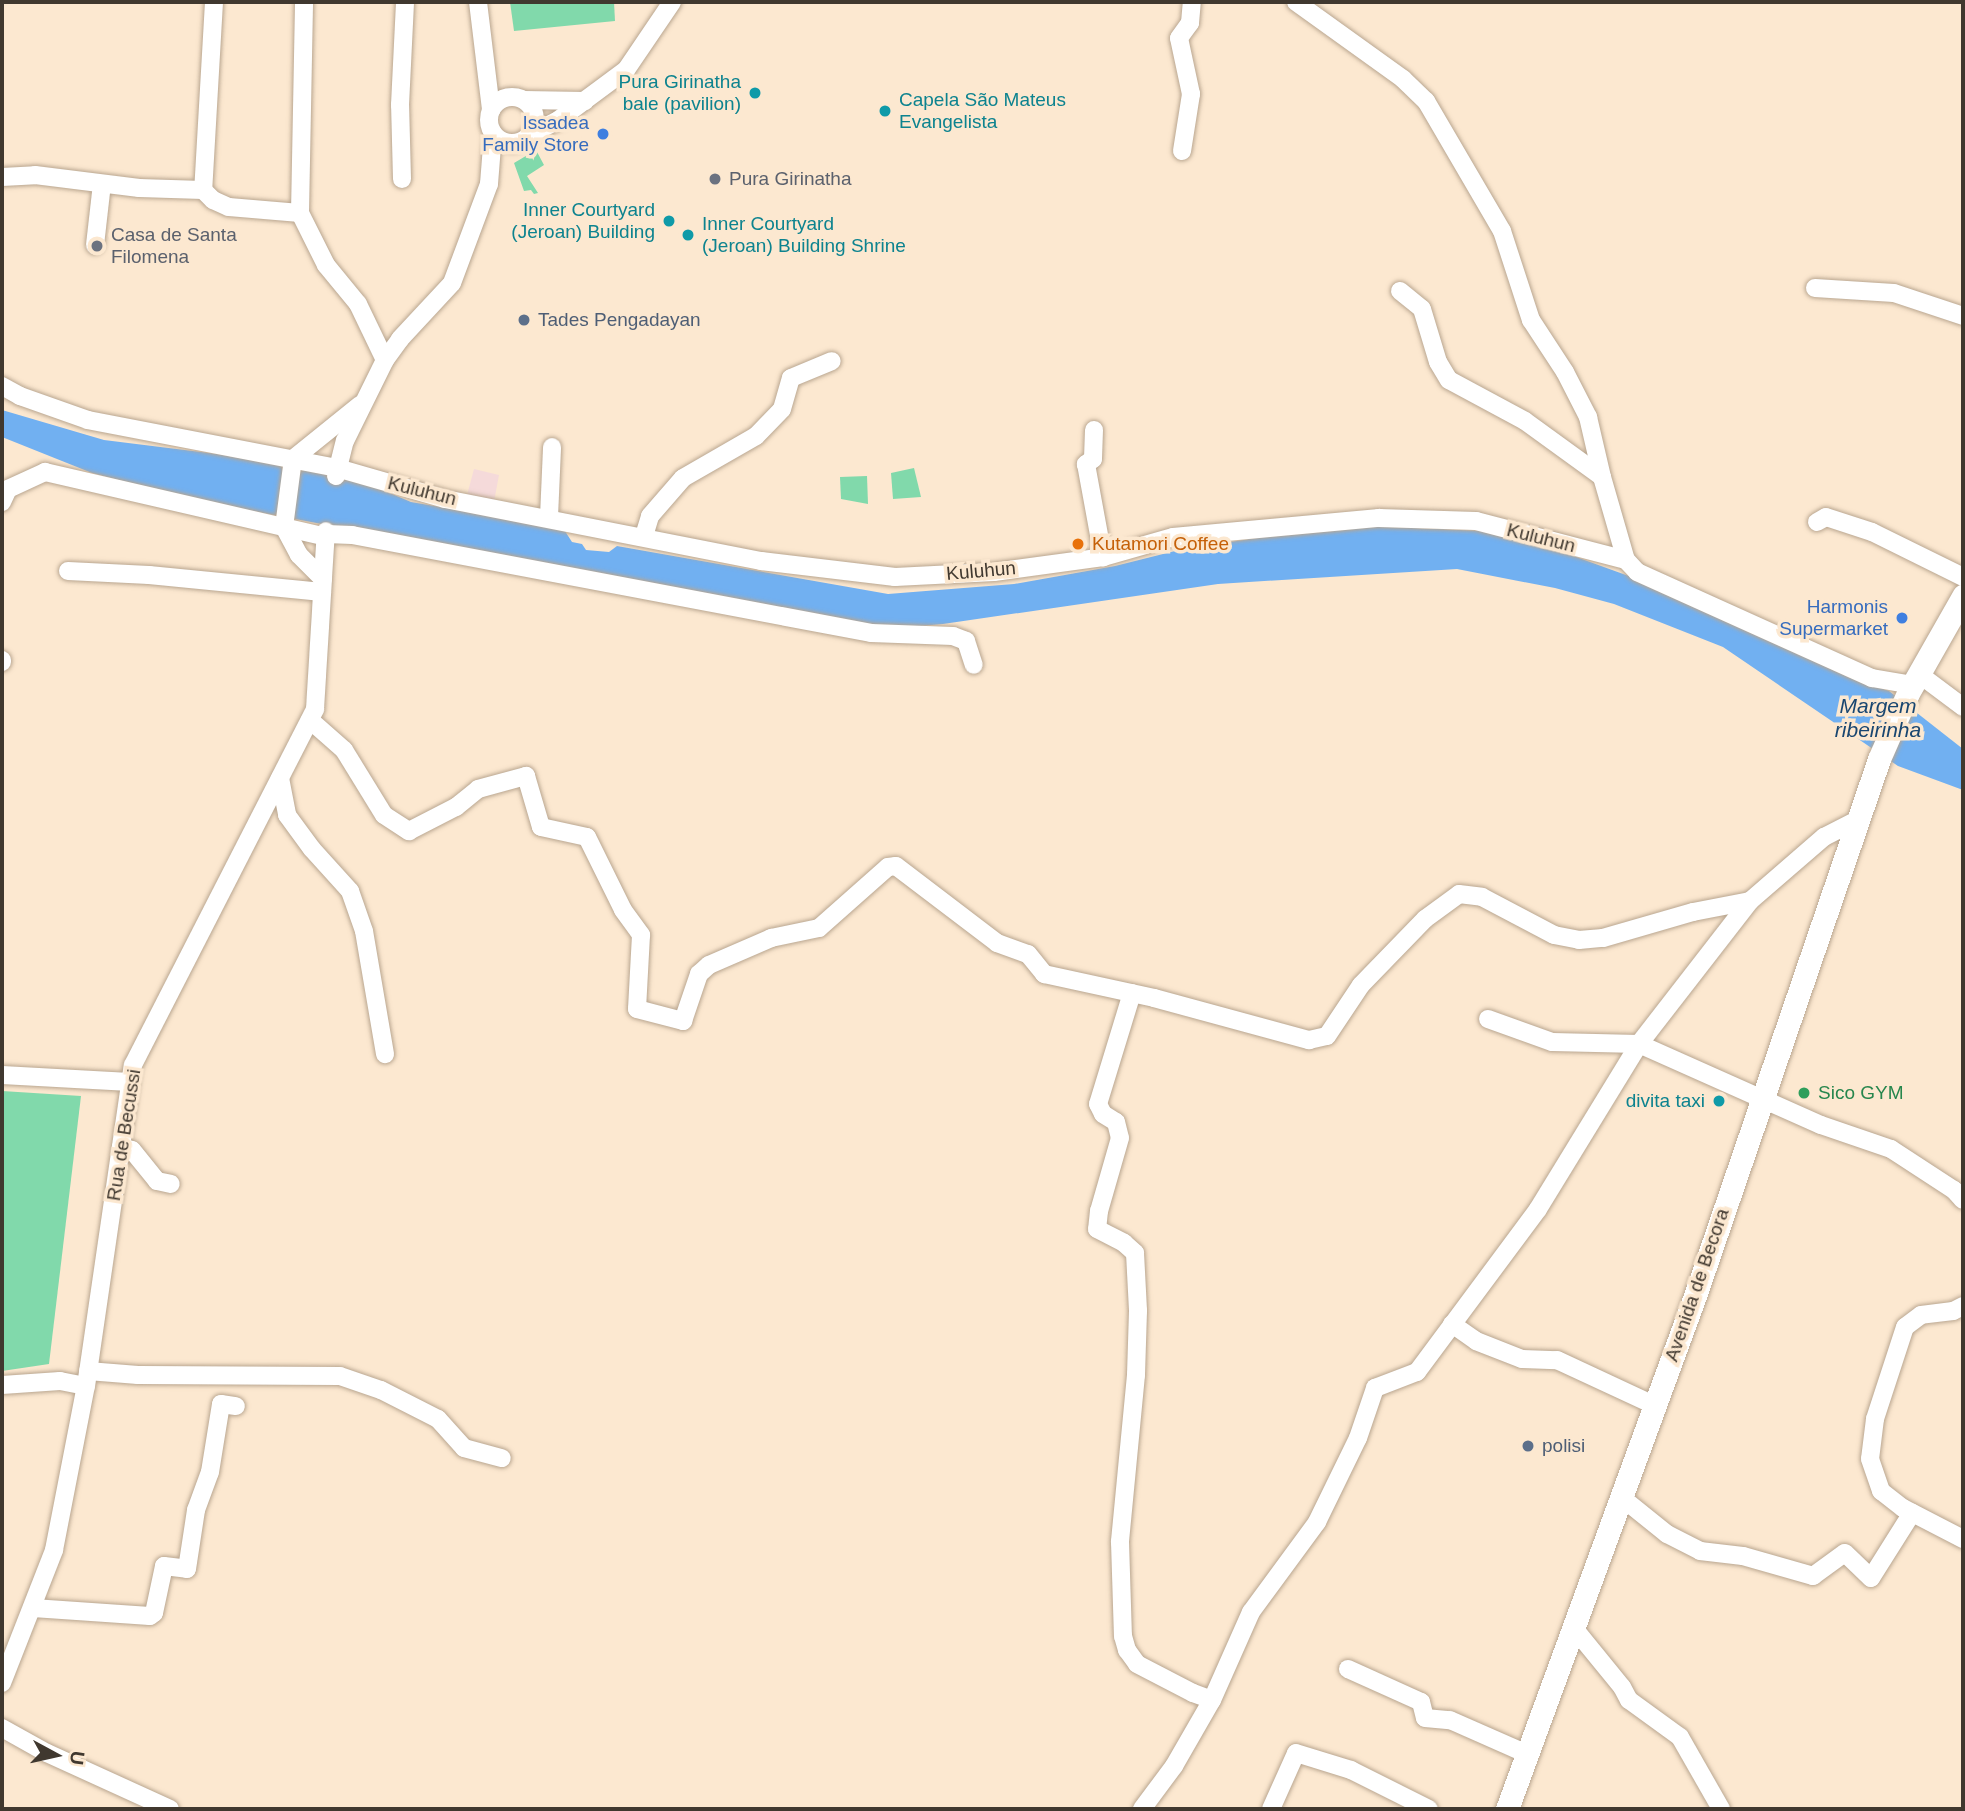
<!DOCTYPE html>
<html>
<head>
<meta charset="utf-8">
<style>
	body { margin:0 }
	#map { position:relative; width:1965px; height:1811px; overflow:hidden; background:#fce8d0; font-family:Arial,sans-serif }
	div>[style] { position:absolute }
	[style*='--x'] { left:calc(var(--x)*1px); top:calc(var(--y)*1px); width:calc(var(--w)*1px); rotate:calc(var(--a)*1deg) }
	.industrial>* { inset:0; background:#f5dada }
	.green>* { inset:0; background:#81d9ab }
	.water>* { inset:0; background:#71b0f1 }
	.roads { filter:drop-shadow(0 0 2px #b9a690) drop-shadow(0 0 2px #b9a690) }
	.minor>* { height:18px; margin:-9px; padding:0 9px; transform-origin:9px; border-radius:9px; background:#fff }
	.minor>.ring { margin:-9px; padding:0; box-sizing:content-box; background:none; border:18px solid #fff; border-radius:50% }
	.major>* { height:23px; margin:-11.5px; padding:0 11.5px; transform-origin:11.5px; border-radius:11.5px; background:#fff }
	.dots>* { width:19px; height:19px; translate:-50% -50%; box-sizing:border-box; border:4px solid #fce8d0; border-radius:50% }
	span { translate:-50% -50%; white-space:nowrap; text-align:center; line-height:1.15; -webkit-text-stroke:7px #fce8d0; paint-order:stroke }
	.culture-label { font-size:19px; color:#0d838f }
	.right { translate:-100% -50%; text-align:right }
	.left { translate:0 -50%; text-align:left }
	.shop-label { font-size:19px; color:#366cbe }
	.worship-label { font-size:19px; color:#5b616d }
	.service-label { font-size:19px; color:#4e5e75 }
	.street-label { font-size:19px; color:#40382f }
	.food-label { font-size:19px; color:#c56008 }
	.leisure-label { font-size:19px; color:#27864d }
	.water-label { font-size:21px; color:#194670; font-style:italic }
	.frame { position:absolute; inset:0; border:4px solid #40382f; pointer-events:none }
	.north { position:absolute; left:21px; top:1720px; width:70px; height:70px; -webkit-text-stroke:5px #fce8d0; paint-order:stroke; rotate:98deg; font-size:19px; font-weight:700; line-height:28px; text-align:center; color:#40382f }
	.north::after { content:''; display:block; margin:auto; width:24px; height:32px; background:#40382f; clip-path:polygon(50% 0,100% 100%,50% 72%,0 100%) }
</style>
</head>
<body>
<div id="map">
	<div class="industrial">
		<i style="clip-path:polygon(474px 469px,499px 475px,493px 507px,467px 495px)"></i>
	</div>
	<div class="green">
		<i style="clip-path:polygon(510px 2px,614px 2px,615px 21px,514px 31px)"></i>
		<i style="clip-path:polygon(536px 150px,544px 165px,527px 176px,538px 193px,534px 194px,531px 190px,524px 191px,514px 163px)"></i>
		<i style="clip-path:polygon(914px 468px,921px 497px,893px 499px,891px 473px)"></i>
		<i style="clip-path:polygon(867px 476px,868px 504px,841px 499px,840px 477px)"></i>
		<i style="clip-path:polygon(2px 1091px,81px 1096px,49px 1364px,2px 1371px)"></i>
	</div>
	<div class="water">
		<i style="clip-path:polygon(2px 410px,104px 440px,217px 454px,352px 477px,411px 502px,563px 528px,572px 542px,582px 544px,586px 550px,609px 552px,617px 546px,888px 594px,1014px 584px,1115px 566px,1183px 549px,1277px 535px,1371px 526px,1482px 531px,1568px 554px,1648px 583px,1848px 677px,1889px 691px,1963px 749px,1963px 790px,1898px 766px,1723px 647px,1614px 604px,1555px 588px,1457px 569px,1218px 584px,943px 624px,897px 628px,857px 625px,194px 500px,92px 473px,2px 437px)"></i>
	</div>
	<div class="roads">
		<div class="minor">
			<i style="--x:214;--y:2;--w:188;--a:93.3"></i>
			<i style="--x:203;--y:190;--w:14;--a:45"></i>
			<i style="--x:213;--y:200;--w:17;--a:24"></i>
			<i style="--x:229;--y:207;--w:71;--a:4.8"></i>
			<i style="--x:300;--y:213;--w:211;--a:-88.9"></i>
			<i style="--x:478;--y:2;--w:109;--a:83.1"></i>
			<i style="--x:1296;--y:2;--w:132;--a:35.7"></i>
			<i style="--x:1403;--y:79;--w:32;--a:44"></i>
			<i style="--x:1426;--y:101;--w:151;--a:59.7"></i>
			<i style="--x:1502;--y:231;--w:94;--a:72"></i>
			<i style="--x:1531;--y:320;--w:62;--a:56.8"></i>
			<i style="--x:1565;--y:372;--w:51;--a:62.9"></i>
			<i style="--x:1588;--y:417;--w:62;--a:76.9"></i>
			<i class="ring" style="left:489px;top:97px;width:28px;height:28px"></i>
			<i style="--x:524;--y:100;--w:61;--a:0.9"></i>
			<i style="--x:529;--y:135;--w:31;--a:-27"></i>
			<i style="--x:557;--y:121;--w:86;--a:-36.5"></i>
			<i style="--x:626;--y:70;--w:82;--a:-55.9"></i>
			<i style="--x:1182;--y:151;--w:58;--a:-81"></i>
			<i style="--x:1191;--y:94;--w:57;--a:-102.1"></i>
			<i style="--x:1179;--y:38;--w:19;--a:-54"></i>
			<i style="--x:1190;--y:23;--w:21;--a:-85"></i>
			<i style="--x:2;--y:177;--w:33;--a:-3"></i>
			<i style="--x:35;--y:175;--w:105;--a:7.1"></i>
			<i style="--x:139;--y:188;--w:64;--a:1.8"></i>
			<i style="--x:402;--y:179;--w:74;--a:-91.5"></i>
			<i style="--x:400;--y:105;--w:103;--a:-87.2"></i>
			<i style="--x:300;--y:213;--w:58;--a:63.4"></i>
			<i style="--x:326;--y:265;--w:50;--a:50.6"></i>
			<i style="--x:358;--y:304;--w:62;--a:64.3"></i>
			<i style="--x:95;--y:245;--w:61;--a:-83.5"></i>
			<i style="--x:1815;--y:288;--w:79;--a:3.6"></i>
			<i style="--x:1894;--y:293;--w:73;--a:18.4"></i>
			<i style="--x:1400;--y:291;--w:28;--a:39"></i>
			<i style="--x:1422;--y:309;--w:55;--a:73.2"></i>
			<i style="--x:1438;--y:362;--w:21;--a:59"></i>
			<i style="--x:1449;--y:380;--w:86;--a:28.3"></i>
			<i style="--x:1525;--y:421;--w:95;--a:36"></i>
			<i style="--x:1602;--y:477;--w:86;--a:73.9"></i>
			<i style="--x:1626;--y:560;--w:16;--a:47"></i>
			<i style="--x:1637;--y:572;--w:258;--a:24.3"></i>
			<i style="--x:1872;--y:678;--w:42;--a:9.7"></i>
			<i style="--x:2;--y:386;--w:21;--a:29"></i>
			<i style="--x:20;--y:396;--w:72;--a:19.4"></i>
			<i style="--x:88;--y:420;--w:254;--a:10.9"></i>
			<i style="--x:337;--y:468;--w:112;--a:16"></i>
			<i style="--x:445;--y:499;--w:322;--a:11.1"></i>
			<i style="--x:761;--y:561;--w:135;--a:6.8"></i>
			<i style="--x:895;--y:577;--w:99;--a:-2.9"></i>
			<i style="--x:994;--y:572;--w:110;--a:-7.8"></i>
			<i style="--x:1103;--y:557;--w:73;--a:-15.9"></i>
			<i style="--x:1173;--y:537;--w:207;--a:-5.3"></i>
			<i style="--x:1379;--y:518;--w:97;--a:1.8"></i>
			<i style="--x:1476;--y:521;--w:155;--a:14.6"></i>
			<i style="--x:1094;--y:430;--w:29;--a:92"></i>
			<i style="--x:1093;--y:459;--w:9;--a:144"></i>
			<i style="--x:1086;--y:464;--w:95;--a:79.6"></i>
			<i style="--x:336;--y:476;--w:36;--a:-76"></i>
			<i style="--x:345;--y:441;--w:90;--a:-63.7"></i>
			<i style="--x:385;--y:360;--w:26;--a:-54"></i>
			<i style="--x:400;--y:339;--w:76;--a:-47.1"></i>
			<i style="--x:452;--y:283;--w:106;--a:-69.5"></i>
			<i style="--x:489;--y:184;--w:51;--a:-85.5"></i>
			<i style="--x:2;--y:502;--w:14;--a:-65"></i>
			<i style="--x:8;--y:489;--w:41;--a:-24.7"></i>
			<i style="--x:45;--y:472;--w:288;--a:13"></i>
			<i style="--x:549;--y:517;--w:70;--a:-87.5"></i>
			<i style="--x:1817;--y:522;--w:10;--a:-29"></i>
			<i style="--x:1826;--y:517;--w:48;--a:18.1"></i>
			<i style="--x:1872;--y:532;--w:102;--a:26.3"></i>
			<i style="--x:326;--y:534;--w:26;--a:2"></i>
			<i style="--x:352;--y:535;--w:528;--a:10.69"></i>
			<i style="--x:871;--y:633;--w:82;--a:2.1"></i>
			<i style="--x:953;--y:636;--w:14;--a:21"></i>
			<i style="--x:966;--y:641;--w:25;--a:72"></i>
			<i style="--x:644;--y:536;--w:21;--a:-73"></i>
			<i style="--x:650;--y:516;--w:50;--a:-49"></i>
			<i style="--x:683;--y:478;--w:84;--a:-29.9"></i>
			<i style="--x:756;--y:436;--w:37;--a:-46"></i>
			<i style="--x:782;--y:409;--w:32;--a:-74"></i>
			<i style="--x:791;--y:378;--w:44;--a:-22.5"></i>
			<i style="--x:68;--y:571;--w:81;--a:2.8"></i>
			<i style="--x:149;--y:575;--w:174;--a:5.6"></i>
			<i style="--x:323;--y:579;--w:34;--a:-135"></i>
			<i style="--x:299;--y:555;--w:32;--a:-118"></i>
			<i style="--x:284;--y:527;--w:69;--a:-82.5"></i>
			<i style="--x:293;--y:459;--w:86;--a:-38.9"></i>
			<i style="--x:2;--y:660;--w:2;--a:90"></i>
			<i style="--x:1919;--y:674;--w:55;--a:36.9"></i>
			<i style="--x:310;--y:720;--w:45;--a:41.4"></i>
			<i style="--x:344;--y:750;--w:76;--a:58.4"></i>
			<i style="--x:384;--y:815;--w:30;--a:33"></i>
			<i style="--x:409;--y:831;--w:53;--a:-27.1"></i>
			<i style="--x:456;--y:807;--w:28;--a:-39"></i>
			<i style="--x:478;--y:789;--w:50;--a:-15.2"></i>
			<i style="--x:526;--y:776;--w:53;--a:73.6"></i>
			<i style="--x:541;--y:827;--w:47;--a:12.3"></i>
			<i style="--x:587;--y:837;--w:81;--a:63.7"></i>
			<i style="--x:623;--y:910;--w:31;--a:54"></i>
			<i style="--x:641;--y:935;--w:74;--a:93.1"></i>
			<i style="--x:637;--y:1009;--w:48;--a:14.6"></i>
			<i style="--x:683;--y:1021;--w:50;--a:-71.2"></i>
			<i style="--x:699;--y:974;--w:13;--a:-42"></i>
			<i style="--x:709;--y:965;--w:68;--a:-23.5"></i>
			<i style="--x:771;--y:938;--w:49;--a:-11.8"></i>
			<i style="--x:819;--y:928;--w:92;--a:-41.5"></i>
			<i style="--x:888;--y:867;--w:8;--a:-7"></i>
			<i style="--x:896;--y:866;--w:127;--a:37.3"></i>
			<i style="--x:997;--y:943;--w:33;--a:20"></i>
			<i style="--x:1028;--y:954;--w:26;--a:51"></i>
			<i style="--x:1044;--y:974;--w:113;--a:12.3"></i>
			<i style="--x:1154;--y:998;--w:161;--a:15.2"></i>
			<i style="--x:1309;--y:1040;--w:18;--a:-13"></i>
			<i style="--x:1327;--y:1036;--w:61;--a:-56.3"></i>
			<i style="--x:1361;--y:985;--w:92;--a:-45.9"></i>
			<i style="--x:1425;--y:919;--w:42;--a:-36.3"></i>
			<i style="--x:1459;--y:894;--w:23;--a:7"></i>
			<i style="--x:1482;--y:897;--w:81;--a:27.8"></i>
			<i style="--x:1554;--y:935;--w:25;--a:11"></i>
			<i style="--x:1579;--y:940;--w:24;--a:-5"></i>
			<i style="--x:1603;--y:938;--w:94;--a:-16.1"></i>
			<i style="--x:1693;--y:912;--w:58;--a:-10.9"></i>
			<i style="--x:280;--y:778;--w:38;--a:79"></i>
			<i style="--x:287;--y:815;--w:42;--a:53.7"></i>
			<i style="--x:312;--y:849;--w:57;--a:47.9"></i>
			<i style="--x:350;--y:891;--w:42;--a:70.7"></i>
			<i style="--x:364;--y:931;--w:125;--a:80.3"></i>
			<i style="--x:1132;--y:993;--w:116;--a:107"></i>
			<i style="--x:1098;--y:1104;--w:11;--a:63"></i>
			<i style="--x:1103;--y:1114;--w:15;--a:32"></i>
			<i style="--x:1116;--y:1122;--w:16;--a:76"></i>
			<i style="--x:1120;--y:1138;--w:76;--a:106"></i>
			<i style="--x:1099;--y:1211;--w:18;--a:96"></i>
			<i style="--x:1097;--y:1229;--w:30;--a:27"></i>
			<i style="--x:1124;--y:1243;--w:15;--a:42"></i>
			<i style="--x:1135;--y:1253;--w:58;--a:87"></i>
			<i style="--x:1138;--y:1311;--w:64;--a:91.8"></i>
			<i style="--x:1136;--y:1375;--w:168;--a:95.5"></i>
			<i style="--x:1120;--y:1542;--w:94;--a:88.2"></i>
			<i style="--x:1123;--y:1636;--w:15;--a:74"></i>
			<i style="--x:1127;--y:1650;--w:17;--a:54"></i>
			<i style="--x:1137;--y:1664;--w:63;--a:27.4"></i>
			<i style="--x:1193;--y:1693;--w:20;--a:20"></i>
			<i style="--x:1488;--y:1019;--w:68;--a:19.8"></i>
			<i style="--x:1552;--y:1042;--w:87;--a:1.3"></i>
			<i style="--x:1639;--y:1044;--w:199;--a:24"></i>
			<i style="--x:1821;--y:1125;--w:74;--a:18.9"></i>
			<i style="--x:1891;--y:1149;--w:75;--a:33.1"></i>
			<i style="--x:1954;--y:1190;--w:13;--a:48"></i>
			<i style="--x:2;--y:1075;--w:128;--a:3.1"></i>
			<i style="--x:121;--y:1147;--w:11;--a:15"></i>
			<i style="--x:132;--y:1150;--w:40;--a:51"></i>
			<i style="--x:157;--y:1181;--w:14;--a:12"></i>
			<i style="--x:1963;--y:1306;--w:11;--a:153"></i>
			<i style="--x:1953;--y:1311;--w:32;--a:173"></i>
			<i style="--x:1921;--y:1315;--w:20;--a:143"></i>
			<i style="--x:1905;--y:1327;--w:97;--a:108.1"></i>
			<i style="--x:1875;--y:1419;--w:40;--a:97.1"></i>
			<i style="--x:1870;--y:1459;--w:34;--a:71"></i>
			<i style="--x:1881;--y:1491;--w:28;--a:38"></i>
			<i style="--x:1903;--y:1508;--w:68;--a:27.3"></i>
			<i style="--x:1452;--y:1324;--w:29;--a:35"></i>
			<i style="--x:1476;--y:1341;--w:49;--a:21.4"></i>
			<i style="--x:1522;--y:1359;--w:35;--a:2"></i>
			<i style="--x:1557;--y:1360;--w:107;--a:24.9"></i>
			<i style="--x:88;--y:1371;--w:50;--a:4.6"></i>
			<i style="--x:138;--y:1375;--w:202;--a:0.3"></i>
			<i style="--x:340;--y:1376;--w:43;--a:18.9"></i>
			<i style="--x:381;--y:1390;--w:64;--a:27"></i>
			<i style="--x:438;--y:1419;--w:39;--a:48"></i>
			<i style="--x:464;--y:1448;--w:39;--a:15"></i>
			<i style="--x:2;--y:1385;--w:58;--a:-3.9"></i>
			<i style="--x:60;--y:1381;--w:26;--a:11"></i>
			<i style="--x:1621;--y:1497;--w:59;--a:38.8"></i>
			<i style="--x:1667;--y:1534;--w:37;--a:27"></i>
			<i style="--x:1700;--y:1551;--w:43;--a:6.6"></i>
			<i style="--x:1743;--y:1556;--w:73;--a:15.9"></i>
			<i style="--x:1813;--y:1576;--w:39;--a:-36"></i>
			<i style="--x:1845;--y:1553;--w:36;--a:44"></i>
			<i style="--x:1871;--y:1578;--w:77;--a:-57.8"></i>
			<i style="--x:33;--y:1608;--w:117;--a:3.9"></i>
			<i style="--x:150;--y:1616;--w:5;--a:-37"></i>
			<i style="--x:154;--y:1613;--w:48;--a:-78"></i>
			<i style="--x:164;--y:1566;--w:23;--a:7"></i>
			<i style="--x:187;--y:1569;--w:60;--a:-81.3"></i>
			<i style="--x:196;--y:1510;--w:40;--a:-69.8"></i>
			<i style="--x:210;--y:1472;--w:69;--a:-80.8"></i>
			<i style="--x:221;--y:1404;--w:15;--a:8"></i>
			<i style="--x:1573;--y:1627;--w:77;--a:50.8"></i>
			<i style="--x:1622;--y:1687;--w:15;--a:62"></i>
			<i style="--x:1629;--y:1700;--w:63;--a:36"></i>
			<i style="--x:1680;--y:1737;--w:83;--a:60.3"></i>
			<i style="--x:1348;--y:1669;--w:80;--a:24.3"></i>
			<i style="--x:1421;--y:1702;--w:16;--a:76"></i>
			<i style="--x:1425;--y:1718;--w:25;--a:5"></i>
			<i style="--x:1450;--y:1720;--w:84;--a:23.8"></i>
			<i style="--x:2;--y:1683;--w:143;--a:-68.6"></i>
			<i style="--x:54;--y:1550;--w:167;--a:-79"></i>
			<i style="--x:86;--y:1386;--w:324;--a:-81.7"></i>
			<i style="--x:133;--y:1065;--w:400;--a:-62.9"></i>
			<i style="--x:315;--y:709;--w:178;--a:-86.5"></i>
			<i style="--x:2;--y:1728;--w:51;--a:29.1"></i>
			<i style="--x:47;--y:1753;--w:135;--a:24.5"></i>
			<i style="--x:1142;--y:1809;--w:54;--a:-53.3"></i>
			<i style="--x:1174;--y:1766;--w:76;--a:-60.1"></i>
			<i style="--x:1212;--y:1700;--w:96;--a:-66.1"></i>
			<i style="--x:1251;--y:1612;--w:112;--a:-53.7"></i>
			<i style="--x:1317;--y:1522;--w:93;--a:-64"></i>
			<i style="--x:1358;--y:1438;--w:53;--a:-71.2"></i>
			<i style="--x:1375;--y:1388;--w:45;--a:-20.9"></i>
			<i style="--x:1417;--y:1372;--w:203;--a:-53.4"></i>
			<i style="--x:1538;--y:1209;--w:193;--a:-58.5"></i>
			<i style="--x:1639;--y:1044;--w:181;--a:-52.2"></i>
			<i style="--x:1750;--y:901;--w:98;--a:-40.9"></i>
			<i style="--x:1824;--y:837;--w:39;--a:-27"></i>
			<i style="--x:1271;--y:1809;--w:61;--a:-65.9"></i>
			<i style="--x:1296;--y:1753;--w:58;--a:17.2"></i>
			<i style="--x:1351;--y:1770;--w:87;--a:26.6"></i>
		</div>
		<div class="major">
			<i style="--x:1507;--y:1809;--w:550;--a:-69.88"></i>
			<i style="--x:1696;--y:1293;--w:564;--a:-71.08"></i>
			<i style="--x:1879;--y:759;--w:72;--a:-66.3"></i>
			<i style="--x:1908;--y:693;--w:112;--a:-60.4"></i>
		</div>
	</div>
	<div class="dots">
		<i style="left:755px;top:93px;background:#0f9aa8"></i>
		<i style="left:885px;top:111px;background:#0f9aa8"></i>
		<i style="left:603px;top:134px;background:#3f7fe0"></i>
		<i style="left:715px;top:179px;background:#6b7280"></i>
		<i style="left:669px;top:221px;background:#0f9aa8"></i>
		<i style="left:688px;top:235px;background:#0f9aa8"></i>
		<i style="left:97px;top:246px;background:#6b7280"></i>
		<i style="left:524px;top:320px;background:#5c6f8a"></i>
		<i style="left:1078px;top:544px;background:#e8710a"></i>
		<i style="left:1902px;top:618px;background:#3f7fe0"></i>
		<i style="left:1804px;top:1093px;background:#2e9e5b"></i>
		<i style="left:1719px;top:1101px;background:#0f9aa8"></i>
		<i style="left:1528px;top:1446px;background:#5c6f8a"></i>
	</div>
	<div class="culture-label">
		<span class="right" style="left:741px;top:93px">Pura Girinatha<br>bale (pavilion)</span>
		<span class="left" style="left:899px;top:111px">Capela São Mateus<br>Evangelista</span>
		<span class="right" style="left:655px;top:221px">Inner Courtyard<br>(Jeroan) Building</span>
		<span class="left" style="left:702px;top:235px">Inner Courtyard<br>(Jeroan) Building Shrine</span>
		<span class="right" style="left:1705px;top:1101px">divita taxi</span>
	</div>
	<div class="shop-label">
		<span class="right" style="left:589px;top:134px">Issadea<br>Family Store</span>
		<span class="right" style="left:1888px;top:618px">Harmonis<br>Supermarket</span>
	</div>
	<div class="worship-label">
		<span class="left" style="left:729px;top:179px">Pura Girinatha</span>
		<span class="left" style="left:111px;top:246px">Casa de Santa<br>Filomena</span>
	</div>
	<div class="service-label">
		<span class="left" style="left:538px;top:320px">Tades Pengadayan</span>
		<span class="left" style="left:1542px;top:1446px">polisi</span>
	</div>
	<div class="street-label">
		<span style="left:422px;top:491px;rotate:14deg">Kuluhun</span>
		<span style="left:1541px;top:538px;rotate:14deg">Kuluhun</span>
		<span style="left:981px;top:571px;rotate:-5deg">Kuluhun</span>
		<span style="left:124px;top:1135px;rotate:-81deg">Rua de Becussi</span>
		<span style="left:1697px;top:1285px;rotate:-71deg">Avenida de Becora</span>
	</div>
	<div class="food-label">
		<span class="left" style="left:1092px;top:544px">Kutamori Coffee</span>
	</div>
	<div class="leisure-label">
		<span class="left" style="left:1818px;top:1093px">Sico GYM</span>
	</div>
	<div class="water-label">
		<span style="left:1878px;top:718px">Margem<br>ribeirinha</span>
	</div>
	<div class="frame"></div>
	<div class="north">U</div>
</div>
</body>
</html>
